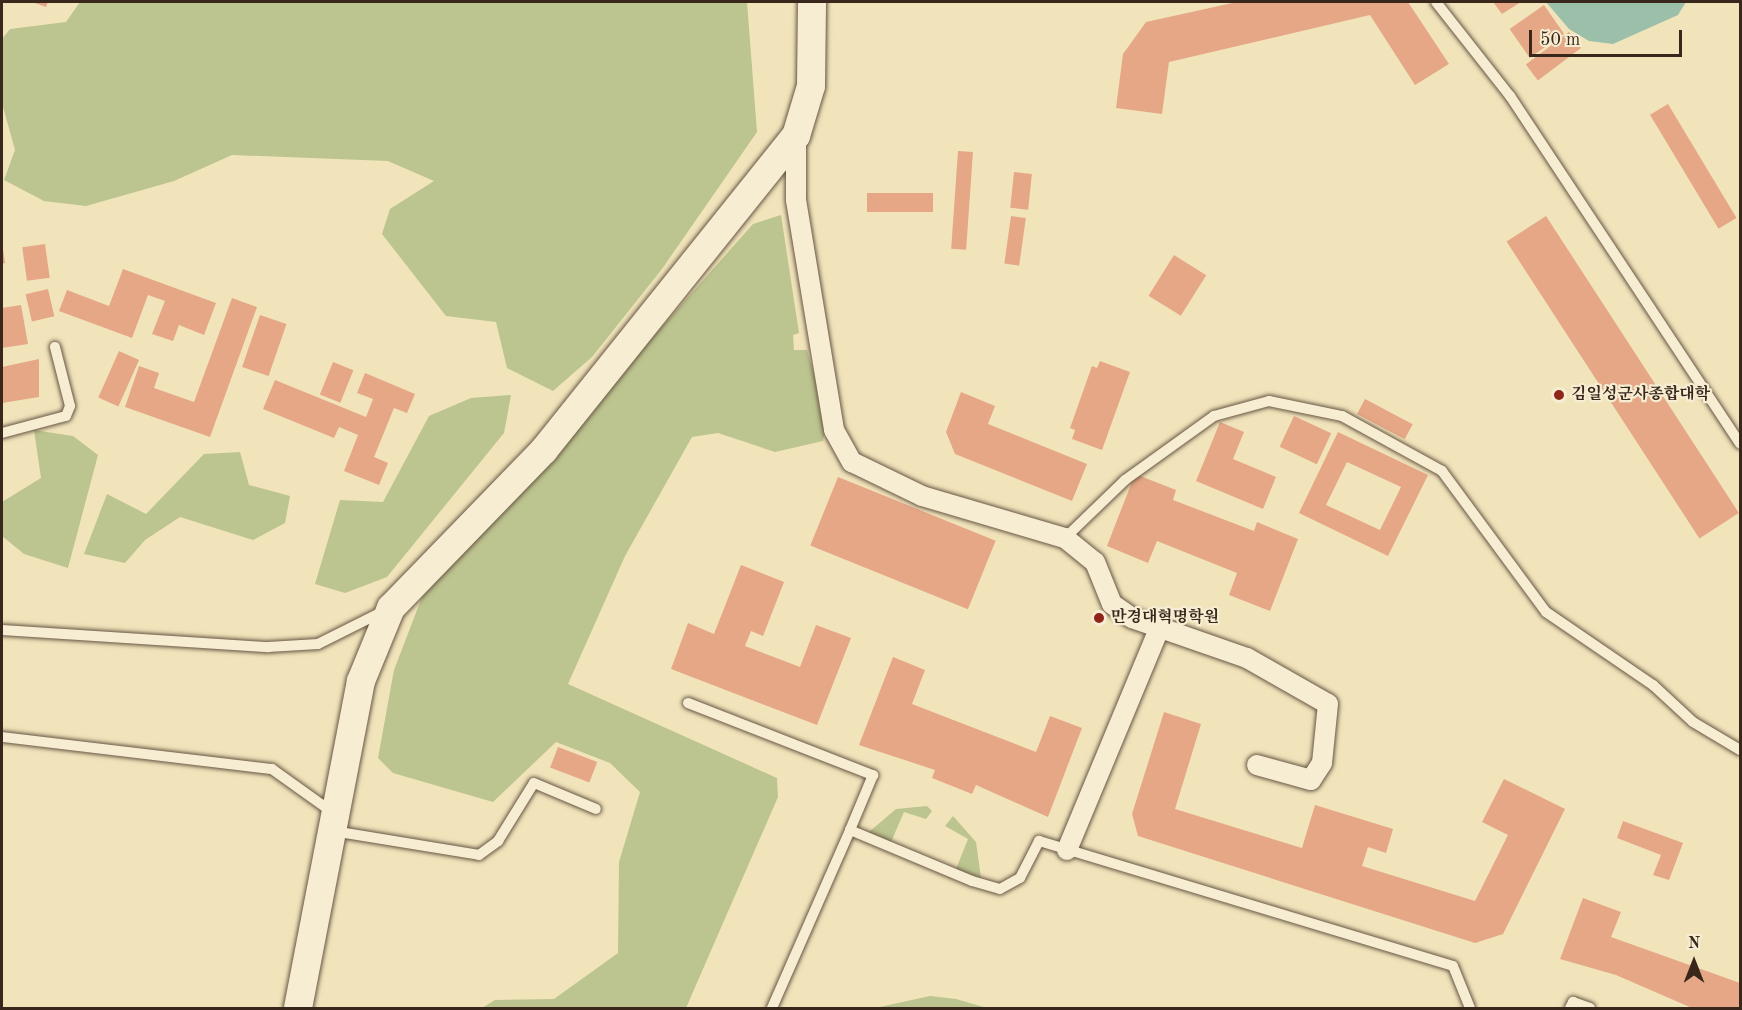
<!DOCTYPE html>
<html>
<head>
<meta charset="utf-8">
<style>
	body { margin:0 }
	#map { position:relative; width:1742px; height:1010px; overflow:hidden; background:#f1e4bb; font-family:"Old Standard TT","Noto Serif KR",serif }
	div>[style] { position:absolute }
	[style*='--x'] { left:calc(var(--x)*1px); top:calc(var(--y)*1px); width:calc(var(--w)*1px); rotate:calc(var(--a)*1deg) }
	.green>* { inset:0; background:#bcc48f }
	.water>* { inset:0; background:#9cbfaa }
	.building>* { inset:0; background:#e6a786; transform-origin:0 0 }
	.roads { filter:drop-shadow(0 0 2px #685644) drop-shadow(0 0 2px #685644) }
	.lane>* { height:10px; margin:-5px; padding:0 5px; transform-origin:5px; border-radius:5px; background:#f6edd3 }
	.street>* { height:20px; margin:-10px; padding:0 10px; transform-origin:10px; border-radius:10px; background:#f6edd3 }
	.secondary>* { height:28px; margin:-14px; padding:0 14px; transform-origin:14px; border-radius:14px; background:#f6edd3 }
	.dots>* { width:16px; height:16px; translate:-50% -50%; box-sizing:border-box; border:3px solid #f6edd3; border-radius:50% }
	span { translate:-50% -50%; white-space:nowrap; text-align:center; line-height:1.15; -webkit-text-stroke:4.5px #f6edd3; paint-order:stroke }
	.poi-label { font-size:16px; color:#3a271c; font-weight:700 }
	.left { translate:0 -50%; text-align:left }
	.frame { position:absolute; inset:0; border:3px solid #3a271c; pointer-events:none }
	.north { position:absolute; left:1664px; top:932px; width:60px; height:60px; -webkit-text-stroke:4px #f6edd3; paint-order:stroke; rotate:0deg; font-size:16px; font-weight:700; line-height:24px; text-align:center; color:#3a271c }
	.north::after { content:''; display:block; margin:auto; width:21px; height:27px; background:#3a271c; clip-path:polygon(50% 0,100% 100%,50% 72%,0 100%) }
	.scale { position:absolute; left:1529px; top:30px; width:153px; height:27px; box-sizing:border-box; border:3px solid #3a271c; border-top:0; padding-left:8px; font-size:18px; line-height:21px; white-space:nowrap; color:#3a271c; -webkit-text-stroke:4px #f6edd3; paint-order:stroke }
</style>
</head>
<body>
<div id="map">
	<div class="green">
		<i style="clip-path:polygon(80px 2px,747px 2px,757px 132px,662px 269px,592px 357px,553px 391px,507px 368px,496px 322px,446px 316px,382px 234px,390px 209px,434px 181px,388px 161px,232px 155px,174px 181px,86px 206px,44px 201px,4px 180px,15px 150px,2px 103px,2px 39px,10px 29px,66px 22px)"></i>
		<i style="clip-path:polygon(781px 215px,799px 333px,793px 335px,794px 350px,807px 350px,827px 420px,823px 441px,775px 452px,718px 433px,692px 437px,625px 556px,568px 684px,777px 778px,778px 797px,686px 1008px,482px 1008px,495px 1000px,554px 999px,618px 953px,619px 862px,640px 792px,610px 763px,556px 742px,493px 802px,393px 773px,378px 758px,394px 670px,422px 597px,753px 224px)"></i>
		<i style="clip-path:polygon(511px 395px,504px 433px,387px 577px,345px 593px,315px 584px,340px 500px,383px 502px,429px 416px,471px 398px)"></i>
		<i style="clip-path:polygon(34px 430px,73px 436px,98px 455px,68px 568px,24px 554px,2px 536px,2px 502px,41px 478px)"></i>
		<i style="clip-path:polygon(240px 452px,249px 485px,290px 496px,285px 523px,253px 540px,180px 517px,145px 540px,125px 563px,84px 554px,107px 494px,146px 514px,204px 454px)"></i>
		<i style="clip-path:polygon(927px 806px,932px 811px,926px 819px,904px 812px,891px 842px,869px 832px,896px 809px)"></i>
		<i style="clip-path:polygon(953px 816px,976px 842px,981px 878px,956px 869px,968px 839px,945px 826px)"></i>
		<i style="clip-path:polygon(930px 996px,956px 999px,987px 1008px,875px 1008px)"></i>
	</div>
	<div class="water">
		<i style="clip-path:polygon(1546px 2px,1686px 2px,1678px 15px,1613px 44px,1589px 41px,1569px 29px)"></i>
	</div>
	<div class="building">
		<i style="clip-path:polygon(32px 2px,48px 2px,46px 7px)"></i>
		<i style="clip-path:polygon(1237px 2px,1408px 2px,1449px 64px,1415px 85px,1370px 15px,1169px 62px,1162px 114px,1116px 108px,1123px 54px,1146px 22px)"></i>
		<i style="clip-path:polygon(1493px 2px,1521px 2px,1502px 14px)"></i>
		<i style="left:1544px;top:5px;width:35px;height:42px;rotate:55deg"></i>
		<i style="left:1569px;top:32px;width:20px;height:54px;rotate:53deg"></i>
		<i style="left:1668px;top:104px;width:133px;height:21px;rotate:59deg"></i>
		<i style="left:958px;top:151px;width:15px;height:98px;rotate:4deg"></i>
		<i style="left:1014px;top:172px;width:18px;height:36px;rotate:6deg"></i>
		<i style="left:867px;top:193px;width:66px;height:19px"></i>
		<i style="left:1011px;top:216px;width:15px;height:48px;rotate:8deg"></i>
		<i style="left:1546px;top:216px;width:354px;height:47px;rotate:57deg"></i>
		<i style="left:45px;top:244px;width:34px;height:23px;rotate:82deg"></i>
		<i style="clip-path:polygon(3px 249px,5px 263px,2px 264px,2px 249px)"></i>
		<i style="left:1174px;top:255px;width:38px;height:48px;rotate:32deg"></i>
		<i style="clip-path:polygon(123px 269px,216px 303px,204px 335px,179px 325px,173px 341px,152px 334px,165px 301px,148px 295px,132px 338px,59px 311px,67px 290px,109px 306px)"></i>
		<i style="left:48px;top:289px;width:28px;height:23px;rotate:77deg"></i>
		<i style="clip-path:polygon(232px 298px,257px 307px,210px 437px,125px 407px,139px 366px,159px 373px,154px 388px,194px 402px)"></i>
		<i style="clip-path:polygon(21px 305px,28px 344px,2px 348px,2px 308px)"></i>
		<i style="left:260px;top:315px;width:28px;height:55px;rotate:19deg"></i>
		<i style="left:119px;top:351px;width:22px;height:51px;rotate:24deg"></i>
		<i style="clip-path:polygon(39px 359px,39px 397px,2px 403px,2px 367px)"></i>
		<i style="clip-path:polygon(1100px 361px,1130px 372px,1102px 450px,1072px 439px,1075px 430px,1070px 428px,1092px 366px,1097px 368px)"></i>
		<i style="left:333px;top:362px;width:22px;height:35px;rotate:22deg"></i>
		<i style="clip-path:polygon(365px 373px,415px 394px,407px 413px,394px 408px,374px 457px,388px 463px,379px 485px,344px 471px,358px 435px,339px 427px,334px 438px,263px 409px,275px 380px,366px 417px,373px 399px,357px 393px)"></i>
		<i style="clip-path:polygon(961px 392px,995px 406px,988px 424px,1087px 464px,1072px 501px,955px 454px,946px 432px)"></i>
		<i style="left:1365px;top:399px;width:54px;height:17px;rotate:28deg"></i>
		<i style="left:1294px;top:416px;width:41px;height:34px;rotate:25deg"></i>
		<i style="clip-path:polygon(1220px 422px,1244px 432px,1233px 459px,1276px 477px,1263px 509px,1196px 481px)"></i>
		<i style="clip-path:polygon(evenodd,1338px 432px,1428px 475px,1388px 556px,1299px 513px,1338px 432px,1347px 462px,1401px 487px,1380px 530px,1326px 505px,1347px 462px)"></i>
		<i style="clip-path:polygon(1135px 474px,1176px 490px,1173px 500px,1254px 531px,1257px 522px,1298px 539px,1270px 611px,1229px 595px,1237px 573px,1157px 541px,1148px 563px,1107px 546px)"></i>
		<i style="left:838px;top:477px;width:170px;height:74px;rotate:22deg"></i>
		<i style="clip-path:polygon(741px 565px,784px 582px,763px 636px,751px 631px,745px 646px,800px 667px,816px 625px,851px 638px,817px 725px,671px 669px,688px 623px,714px 634px)"></i>
		<i style="clip-path:polygon(893px 657px,925px 670px,912px 704px,1036px 752px,1050px 716px,1082px 728px,1048px 817px,976px 785px,972px 794px,932px 778px,935px 770px,859px 745px)"></i>
		<i style="clip-path:polygon(1164px 712px,1201px 724px,1175px 809px,1302px 848px,1315px 805px,1393px 829px,1386px 853px,1368px 847px,1362px 866px,1475px 901px,1508px 835px,1482px 822px,1504px 779px,1565px 809px,1503px 934px,1475px 943px,1138px 836px,1132px 814px)"></i>
		<i style="left:558px;top:747px;width:42px;height:22px;rotate:21deg"></i>
		<i style="clip-path:polygon(1623px 821px,1683px 843px,1669px 880px,1653px 875px,1661px 855px,1617px 838px)"></i>
		<i style="clip-path:polygon(1583px 898px,1621px 912px,1611px 937px,1740px 983px,1740px 1008px,1692px 1008px,1616px 975px,1560px 959px)"></i>
	</div>
	<div class="roads">
		<div class="lane">
			<i style="--x:1436;--y:2;--w:120;--a:51.8"></i>
			<i style="--x:1510;--y:96;--w:417;--a:56.5"></i>
			<i style="--x:2;--y:433;--w:66;--a:-14.9"></i>
			<i style="--x:66;--y:416;--w:11;--a:-68"></i>
			<i style="--x:70;--y:406;--w:61;--a:-104.3"></i>
			<i style="--x:1065;--y:538;--w:83;--a:-44"></i>
			<i style="--x:1125;--y:480;--w:110;--a:-35.7"></i>
			<i style="--x:1214;--y:416;--w:57;--a:-15.3"></i>
			<i style="--x:1269;--y:401;--w:75;--a:11.6"></i>
			<i style="--x:1342;--y:416;--w:114;--a:28.8"></i>
			<i style="--x:1442;--y:471;--w:175;--a:53.6"></i>
			<i style="--x:1546;--y:612;--w:130;--a:34.3"></i>
			<i style="--x:1653;--y:685;--w:54;--a:42.8"></i>
			<i style="--x:1693;--y:722;--w:55;--a:30.8"></i>
			<i style="--x:2;--y:630;--w:267;--a:3.7"></i>
			<i style="--x:268;--y:647;--w:50;--a:-3.4"></i>
			<i style="--x:318;--y:644;--w:72;--a:-26.6"></i>
			<i style="--x:688;--y:703;--w:199;--a:21.3"></i>
			<i style="--x:873;--y:775;--w:60;--a:112.7"></i>
			<i style="--x:850;--y:830;--w:132;--a:22.7"></i>
			<i style="--x:972;--y:881;--w:29;--a:16"></i>
			<i style="--x:1000;--y:889;--w:23;--a:-29"></i>
			<i style="--x:1020;--y:878;--w:42;--a:-62.8"></i>
			<i style="--x:1039;--y:841;--w:432;--a:16.8"></i>
			<i style="--x:1453;--y:966;--w:45;--a:68"></i>
			<i style="--x:2;--y:737;--w:272;--a:6.8"></i>
			<i style="--x:272;--y:769;--w:74;--a:35.6"></i>
			<i style="--x:333;--y:831;--w:148;--a:9.3"></i>
			<i style="--x:479;--y:855;--w:24;--a:-36"></i>
			<i style="--x:498;--y:841;--w:68;--a:-58.2"></i>
			<i style="--x:534;--y:783;--w:67;--a:22.8"></i>
			<i style="--x:772;--y:1008;--w:194;--a:-66.3"></i>
			<i style="--x:1570;--y:1008;--w:7;--a:-63"></i>
			<i style="--x:1573;--y:1002;--w:18;--a:19"></i>
		</div>
		<div class="street">
			<i style="--x:796;--y:136;--w:64;--a:90"></i>
			<i style="--x:796;--y:200;--w:233;--a:80.6"></i>
			<i style="--x:834;--y:430;--w:37;--a:61"></i>
			<i style="--x:852;--y:462;--w:78;--a:25.9"></i>
			<i style="--x:922;--y:496;--w:149;--a:16.4"></i>
			<i style="--x:1065;--y:538;--w:38;--a:39"></i>
			<i style="--x:1095;--y:562;--w:45;--a:68"></i>
			<i style="--x:1112;--y:604;--w:24;--a:35"></i>
			<i style="--x:1132;--y:618;--w:122;--a:19.2"></i>
			<i style="--x:1247;--y:658;--w:93;--a:29.6"></i>
			<i style="--x:1328;--y:704;--w:59;--a:95.8"></i>
			<i style="--x:1322;--y:763;--w:20;--a:123"></i>
			<i style="--x:1311;--y:780;--w:56;--a:-164.5"></i>
			<i style="--x:1067;--y:850;--w:239;--a:-67.4"></i>
		</div>
		<div class="secondary">
			<i style="--x:298;--y:1008;--w:333;--a:-79.1"></i>
			<i style="--x:361;--y:681;--w:79;--a:-67.7"></i>
			<i style="--x:391;--y:608;--w:220;--a:-45.9"></i>
			<i style="--x:544;--y:450;--w:403;--a:-51.3"></i>
			<i style="--x:796;--y:136;--w:52;--a:-73.3"></i>
			<i style="--x:811;--y:86;--w:84;--a:-89.3"></i>
		</div>
	</div>
	<div class="dots">
		<i style="left:1559px;top:395px;background:#8f2418"></i>
		<i style="left:1099px;top:618px;background:#8f2418"></i>
	</div>
	<div class="poi-label">
		<span class="left" style="left:1571px;top:395px">김일성군사종합대학</span>
		<span class="left" style="left:1111px;top:618px">만경대혁명학원</span>
	</div>
	<div class="frame"></div>
	<div class="north">N</div>
	<div class="scale">50 m</div>
</div>
</body>
</html>
